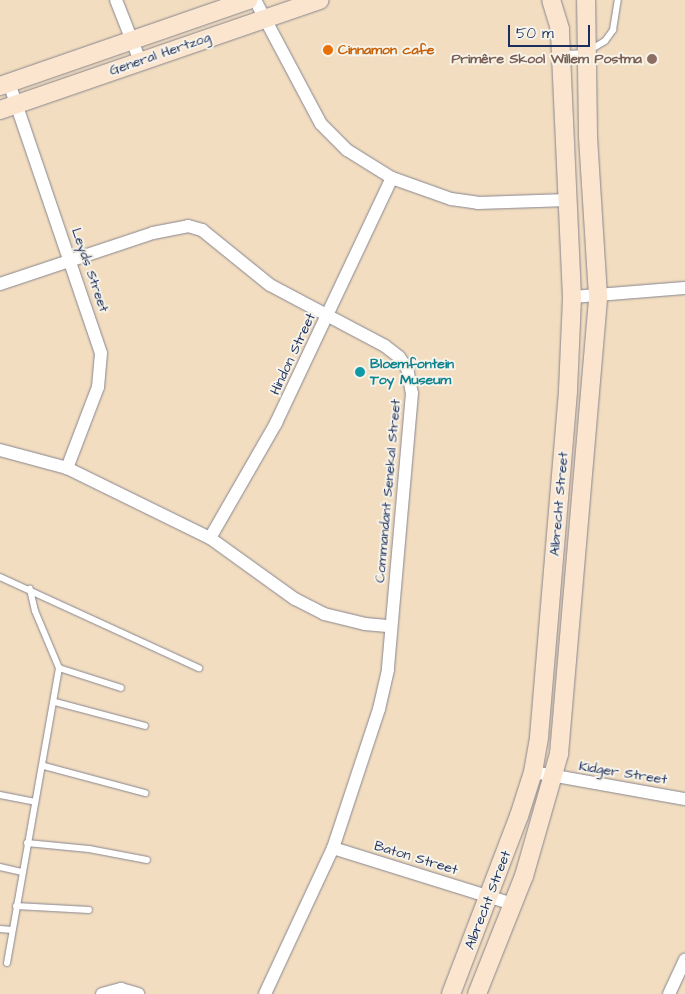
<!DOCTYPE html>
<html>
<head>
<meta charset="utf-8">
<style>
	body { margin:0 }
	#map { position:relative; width:685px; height:994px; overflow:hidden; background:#f3ddc0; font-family:"Architects Daughter",sans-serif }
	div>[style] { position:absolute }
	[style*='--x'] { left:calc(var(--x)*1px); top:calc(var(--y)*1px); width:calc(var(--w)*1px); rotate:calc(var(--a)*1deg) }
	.roads { filter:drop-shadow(0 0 1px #87868f) drop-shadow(0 0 1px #87868f) }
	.lane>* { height:6px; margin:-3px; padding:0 3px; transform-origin:3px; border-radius:3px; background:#fff }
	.street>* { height:12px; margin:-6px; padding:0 6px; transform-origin:6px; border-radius:6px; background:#fff }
	.secondary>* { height:18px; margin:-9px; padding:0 9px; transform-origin:9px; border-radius:9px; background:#fbe5cf }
	.dots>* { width:14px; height:14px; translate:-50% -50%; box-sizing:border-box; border:2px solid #f7f3e8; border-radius:50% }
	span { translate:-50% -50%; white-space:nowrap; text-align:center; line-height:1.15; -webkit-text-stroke:4px #f7f3e8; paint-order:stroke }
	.food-label { font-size:14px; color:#c56008; font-weight:700 }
	.left { translate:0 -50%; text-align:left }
	.street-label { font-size:14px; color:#1b2f5e }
	.education-label { font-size:14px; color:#785e54; font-weight:700 }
	.right { translate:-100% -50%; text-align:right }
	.culture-label { font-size:14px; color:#0d838f; font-weight:700 }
	.scale { position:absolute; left:508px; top:25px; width:82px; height:22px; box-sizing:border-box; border:2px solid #1b2f5e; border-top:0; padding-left:6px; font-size:15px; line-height:18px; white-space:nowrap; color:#1b2f5e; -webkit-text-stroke:4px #f7f3e8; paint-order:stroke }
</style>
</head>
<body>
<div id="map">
	<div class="roads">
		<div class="lane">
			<i style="--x:561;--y:54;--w:24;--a:-2"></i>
			<i style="--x:585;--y:53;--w:23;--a:-31"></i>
			<i style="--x:605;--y:41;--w:14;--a:-54"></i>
			<i style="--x:613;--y:30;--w:30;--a:-81"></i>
			<i style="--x:0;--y:577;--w:219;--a:24.6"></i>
			<i style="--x:59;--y:668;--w:65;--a:17.9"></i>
			<i style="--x:55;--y:702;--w:93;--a:14.9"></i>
			<i style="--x:44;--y:766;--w:105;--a:15"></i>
			<i style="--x:0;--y:795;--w:36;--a:11"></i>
			<i style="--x:27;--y:843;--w:62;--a:5.5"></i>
			<i style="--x:89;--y:849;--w:59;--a:10.7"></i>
			<i style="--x:0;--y:867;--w:23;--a:13"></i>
			<i style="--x:16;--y:906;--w:73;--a:3.1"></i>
			<i style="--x:0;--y:929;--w:12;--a:5"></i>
			<i style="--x:7;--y:963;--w:300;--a:-80"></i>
			<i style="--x:59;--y:668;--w:62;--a:-112.8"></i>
			<i style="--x:35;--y:611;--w:23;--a:-103"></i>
		</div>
		<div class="street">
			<i style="--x:116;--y:0;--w:66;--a:68.5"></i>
			<i style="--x:255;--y:0;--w:140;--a:62"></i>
			<i style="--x:321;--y:124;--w:37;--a:45"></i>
			<i style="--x:347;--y:150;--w:53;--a:31.9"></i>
			<i style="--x:392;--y:178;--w:63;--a:19.6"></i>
			<i style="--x:451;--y:199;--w:27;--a:8"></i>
			<i style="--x:478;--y:203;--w:90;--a:-1.9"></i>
			<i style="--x:9;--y:83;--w:285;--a:71.2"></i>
			<i style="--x:101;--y:353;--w:34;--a:95"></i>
			<i style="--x:98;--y:387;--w:87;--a:110.9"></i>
			<i style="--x:0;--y:284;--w:161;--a:-18.4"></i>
			<i style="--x:153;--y:233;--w:36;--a:-11"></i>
			<i style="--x:188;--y:226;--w:15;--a:16"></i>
			<i style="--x:202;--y:230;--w:87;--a:39"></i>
			<i style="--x:270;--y:285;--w:130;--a:27.9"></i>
			<i style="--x:385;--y:346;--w:18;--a:38"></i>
			<i style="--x:399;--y:357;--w:14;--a:54"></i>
			<i style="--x:407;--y:368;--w:25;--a:79"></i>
			<i style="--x:412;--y:393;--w:278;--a:95"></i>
			<i style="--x:388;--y:670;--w:40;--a:103"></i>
			<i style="--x:379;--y:709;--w:146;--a:108.3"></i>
			<i style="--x:333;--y:848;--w:161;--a:115"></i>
			<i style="--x:572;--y:297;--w:113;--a:-4.6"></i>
			<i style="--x:0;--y:450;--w:69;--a:15"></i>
			<i style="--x:67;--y:468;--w:159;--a:26.1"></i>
			<i style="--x:210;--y:538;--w:105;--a:35.7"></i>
			<i style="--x:295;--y:599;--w:33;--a:27"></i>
			<i style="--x:324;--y:614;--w:42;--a:13.7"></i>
			<i style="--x:365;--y:624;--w:25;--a:5"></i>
			<i style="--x:210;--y:538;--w:133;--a:-60.1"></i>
			<i style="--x:276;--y:423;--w:271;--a:-64.7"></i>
			<i style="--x:533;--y:772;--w:154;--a:10.1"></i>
			<i style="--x:333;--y:848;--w:189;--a:17.3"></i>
			<i style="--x:102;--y:994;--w:20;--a:-15"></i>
			<i style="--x:121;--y:989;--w:18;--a:16"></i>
			<i style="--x:669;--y:994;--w:38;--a:-65"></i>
		</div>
		<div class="secondary">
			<i style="--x:0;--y:86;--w:263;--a:-19.1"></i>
			<i style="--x:0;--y:110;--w:338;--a:-19"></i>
			<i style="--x:451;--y:994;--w:191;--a:-69.1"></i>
			<i style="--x:519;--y:816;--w:46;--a:-72.3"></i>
			<i style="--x:533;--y:772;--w:36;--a:-80"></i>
			<i style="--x:539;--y:737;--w:348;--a:-85.2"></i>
			<i style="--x:568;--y:390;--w:93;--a:-87.5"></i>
			<i style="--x:572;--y:297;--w:268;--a:-92.6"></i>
			<i style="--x:560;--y:29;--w:30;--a:-107"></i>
			<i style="--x:477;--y:994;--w:127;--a:-68.3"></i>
			<i style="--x:524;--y:876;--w:127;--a:-74"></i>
			<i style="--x:559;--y:754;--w:460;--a:-85.1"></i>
			<i style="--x:598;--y:296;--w:160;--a:-93.6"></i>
			<i style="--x:588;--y:136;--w:136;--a:-90.8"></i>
		</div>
	</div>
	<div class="dots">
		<i style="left:328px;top:50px;background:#e8710a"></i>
		<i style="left:652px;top:59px;background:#8d6e63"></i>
		<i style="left:360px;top:372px;background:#0f9aa8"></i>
	</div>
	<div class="food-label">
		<span class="left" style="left:338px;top:50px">Cinnamon cafe</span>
	</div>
	<div class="street-label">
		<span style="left:160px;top:54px;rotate:-19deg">General Hertzog</span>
		<span style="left:90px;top:270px;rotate:71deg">Leyds Street</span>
		<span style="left:293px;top:354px;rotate:-65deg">Hindon Street</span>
		<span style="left:388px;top:491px;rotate:-85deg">Commandant Senekal Street</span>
		<span style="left:559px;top:504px;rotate:-85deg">Albrecht Street</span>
		<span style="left:623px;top:773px;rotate:9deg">Kidger Street</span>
		<span style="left:416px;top:858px;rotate:17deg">Baton Street</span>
		<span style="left:488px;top:900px;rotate:-69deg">Albrecht Street</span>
	</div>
	<div class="education-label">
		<span class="right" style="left:642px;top:59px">Primêre Skool Willem Postma</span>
	</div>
	<div class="culture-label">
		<span class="left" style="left:370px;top:372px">Bloemfontein<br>Toy Museum</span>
	</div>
	<div class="scale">50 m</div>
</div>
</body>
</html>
